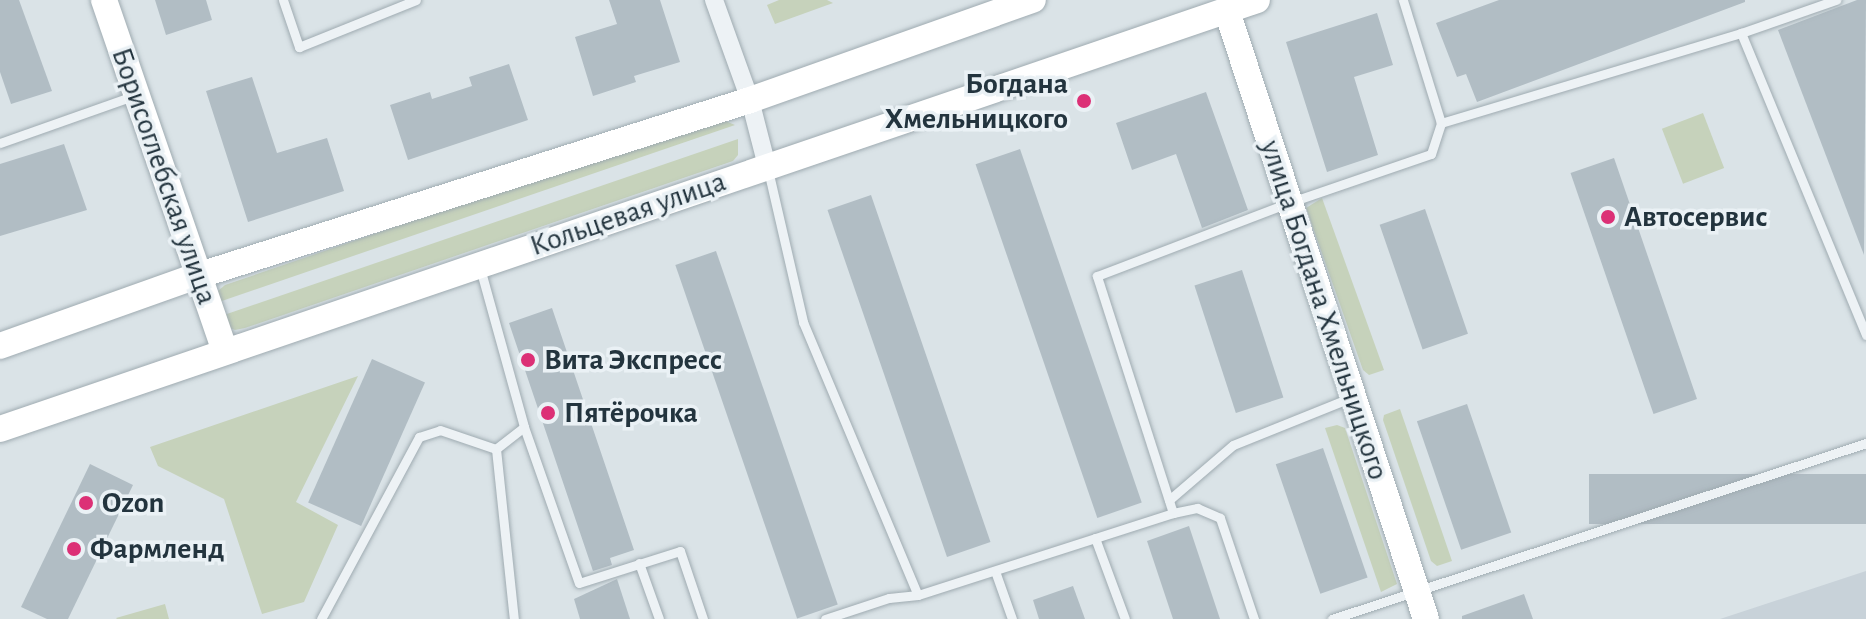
<!DOCTYPE html>
<html>
<head>
<meta charset="utf-8">
<style>
	body { margin:0 }
	#map { position:relative; width:1866px; height:619px; overflow:hidden; background:#dae3e7; font-family:"Alegreya Sans",sans-serif }
	div>[style] { position:absolute }
	[style*='--x'] { left:calc(var(--x)*1px); top:calc(var(--y)*1px); width:calc(var(--w)*1px); rotate:calc(var(--a)*1deg) }
	.built>* { inset:0; background:#c8d2d9 }
	.green>* { inset:0; background:#c6d2bb; transform-origin:0 0 }
	.building>* { inset:0; background:#b1bdc4; transform-origin:0 0 }
	.roads { filter:drop-shadow(0 0 2px #9fabb1) drop-shadow(0 0 2px #9fabb1) }
	.lane>* { height:9px; margin:-4.5px; padding:0 4.5px; transform-origin:4.5px; border-radius:4.5px; background:#edf2f5 }
	.street>* { height:18px; margin:-9px; padding:0 9px; transform-origin:9px; border-radius:9px; background:#edf2f5 }
	.secondary>* { height:26px; margin:-13px; padding:0 13px; transform-origin:13px; border-radius:13px; background:#fff }
	.dots>* { width:22px; height:22px; translate:-50% -50%; box-sizing:border-box; border:4px solid #eaf1f5; border-radius:50% }
	span { translate:-50% -50%; white-space:nowrap; text-align:center; line-height:1.15; -webkit-text-stroke:7px #eaf1f5; paint-order:stroke }
	.poi-label { font-size:30px; color:#23343e; font-weight:700 }
	.right { translate:-100% -50%; text-align:right }
	.left { translate:0 -50%; text-align:left }
	.street-label { font-size:30px; color:#23343e }
</style>
</head>
<body>
<div id="map">
	<div class="built">
		<i style="clip-path:polygon(1866px 571px,1866px 619px,1720px 619px)"></i>
	</div>
	<div class="green">
		<i style="clip-path:polygon(779px 0,827px 0,833px 3px,775px 24px,767px 5px)"></i>
		<i style="left:1703px;top:113px;width:59px;height:44px;rotate:69deg"></i>
		<i style="clip-path:polygon(716px 117px,735px 125px,216px 303px,218px 291px,225px 285px)"></i>
		<i style="clip-path:polygon(738px 139px,738px 155px,733px 161px,245px 328px,235px 330px,225px 326px,221px 316px)"></i>
		<i style="clip-path:polygon(1322px 198px,1384px 370px,1369px 375px,1363px 370px,1306px 208px)"></i>
		<i style="clip-path:polygon(358px 376px,296px 502px,338px 525px,304px 602px,262px 614px,224px 499px,158px 466px,150px 447px)"></i>
		<i style="clip-path:polygon(1400px 409px,1452px 561px,1437px 566px,1431px 561px,1383px 420px,1384px 415px)"></i>
		<i style="clip-path:polygon(1337px 425px,1345px 428px,1397px 584px,1381px 592px,1325px 428px)"></i>
		<i style="clip-path:polygon(165px 604px,169px 619px,117px 619px,116px 618px)"></i>
	</div>
	<div class="building">
		<i style="clip-path:polygon(0 0,19px 0,52px 91px,11px 104px,0 72px)"></i>
		<i style="clip-path:polygon(155px 0,206px 0,212px 20px,166px 35px)"></i>
		<i style="clip-path:polygon(609px 0,660px 0,680px 62px,634px 76px,636px 82px,593px 96px,575px 37px,617px 24px)"></i>
		<i style="clip-path:polygon(1499px 0,1745px 0,1745px 2px,1477px 102px,1466px 74px,1457px 77px,1436px 23px)"></i>
		<i style="clip-path:polygon(1857px 0,1866px 0,1864px 255px,1778px 30px)"></i>
		<i style="clip-path:polygon(1377px 13px,1393px 65px,1354px 77px,1378px 155px,1327px 172px,1286px 42px)"></i>
		<i style="clip-path:polygon(509px 64px,528px 120px,408px 160px,390px 105px,430px 92px,432px 99px,472px 86px,469px 77px)"></i>
		<i style="clip-path:polygon(252px 77px,277px 153px,327px 138px,344px 191px,248px 222px,206px 91px)"></i>
		<i style="clip-path:polygon(1206px 92px,1248px 210px,1202px 228px,1176px 154px,1132px 170px,1116px 123px)"></i>
		<i style="clip-path:polygon(64px 144px,87px 210px,0 236px,0 164px)"></i>
		<i style="left:1020px;top:149px;width:374px;height:47px;rotate:71deg"></i>
		<i style="left:1614px;top:158px;width:255px;height:46px;rotate:71deg"></i>
		<i style="left:871px;top:195px;width:367px;height:46px;rotate:71deg"></i>
		<i style="left:1425px;top:209px;width:132px;height:48px;rotate:71deg"></i>
		<i style="left:716px;top:251px;width:374px;height:43px;rotate:71deg"></i>
		<i style="left:1242px;top:270px;width:134px;height:50px;rotate:72deg"></i>
		<i style="clip-path:polygon(552px 308px,634px 550px,610px 558px,612px 565px,593px 571px,509px 323px)"></i>
		<i style="left:372px;top:359px;width:58px;height:157px;rotate:24deg"></i>
		<i style="left:1467px;top:404px;width:136px;height:53px;rotate:71deg"></i>
		<i style="left:1323px;top:448px;width:137px;height:50px;rotate:71deg"></i>
		<i style="clip-path:polygon(90px 464px,133px 485px,68px 619px,47px 619px,21px 607px)"></i>
		<i style="left:1866px;top:474px;width:50px;height:277px;rotate:90deg"></i>
		<i style="clip-path:polygon(1189px 526px,1220px 619px,1173px 619px,1147px 541px)"></i>
		<i style="clip-path:polygon(617px 579px,630px 619px,580px 619px,574px 599px)"></i>
		<i style="clip-path:polygon(1073px 586px,1085px 619px,1039px 619px,1033px 600px)"></i>
		<i style="clip-path:polygon(1524px 594px,1533px 619px,1462px 619px,1462px 616px)"></i>
	</div>
	<div class="roads">
		<div class="lane">
			<i style="--x:283;--y:0;--w:50;--a:71.2"></i>
			<i style="--x:299;--y:47;--w:126;--a:-21.9"></i>
			<i style="--x:1741;--y:33;--w:327;--a:67.5"></i>
			<i style="--x:1441;--y:123;--w:313;--a:-16.7"></i>
			<i style="--x:1741;--y:33;--w:101;--a:-19.2"></i>
			<i style="--x:0;--y:143;--w:141;--a:-19.5"></i>
			<i style="--x:768;--y:170;--w:156;--a:77"></i>
			<i style="--x:803;--y:322;--w:296;--a:67.2"></i>
			<i style="--x:480;--y:268;--w:165;--a:74.5"></i>
			<i style="--x:524;--y:427;--w:36;--a:142"></i>
			<i style="--x:496;--y:449;--w:171;--a:84"></i>
			<i style="--x:524;--y:427;--w:165;--a:70.6"></i>
			<i style="--x:579;--y:583;--w:106;--a:-17.6"></i>
			<i style="--x:680;--y:551;--w:72;--a:71.3"></i>
			<i style="--x:1169;--y:500;--w:84;--a:-40.7"></i>
			<i style="--x:1233;--y:445;--w:126;--a:-21.9"></i>
			<i style="--x:1173;--y:513;--w:25;--a:-12"></i>
			<i style="--x:1197;--y:508;--w:25;--a:23"></i>
			<i style="--x:1220;--y:518;--w:107;--a:71.4"></i>
			<i style="--x:1095;--y:538;--w:86;--a:69.7"></i>
			<i style="--x:639;--y:563;--w:59;--a:70.3"></i>
			<i style="--x:995;--y:571;--w:51;--a:70.5"></i>
			<i style="--x:321;--y:619;--w:207;--a:-61.7"></i>
			<i style="--x:419;--y:437;--w:22;--a:-18"></i>
			<i style="--x:440;--y:430;--w:59;--a:18.7"></i>
			<i style="--x:825;--y:619;--w:67;--a:-18.2"></i>
			<i style="--x:889;--y:598;--w:29;--a:-6"></i>
			<i style="--x:918;--y:595;--w:268;--a:-17.8"></i>
			<i style="--x:1173;--y:513;--w:249;--a:-107.8"></i>
			<i style="--x:1097;--y:276;--w:204;--a:-20.9"></i>
			<i style="--x:1288;--y:203;--w:151;--a:-18.9"></i>
			<i style="--x:1431;--y:154;--w:33;--a:-72"></i>
			<i style="--x:1441;--y:123;--w:129;--a:-107.2"></i>
			<i style="--x:1332;--y:619;--w:562;--a:-18.24"></i>
		</div>
		<div class="street">
			<i style="--x:714;--y:0;--w:106;--a:70.2"></i>
			<i style="--x:750;--y:100;--w:68;--a:75.6"></i>
		</div>
		<div class="secondary">
			<i style="--x:104;--y:0;--w:371;--a:71"></i>
			<i style="--x:1227;--y:11;--w:640;--a:71.88"></i>
			<i style="--x:0;--y:346;--w:209;--a:-19.6"></i>
			<i style="--x:197;--y:276;--w:580;--a:-17.65"></i>
			<i style="--x:750;--y:100;--w:300;--a:-19.5"></i>
			<i style="--x:0;--y:429;--w:1328;--a:-18.84"></i>
		</div>
	</div>
	<div class="dots">
		<i style="left:1084px;top:101px;background:#dc3076"></i>
		<i style="left:1608px;top:217px;background:#dc3076"></i>
		<i style="left:528px;top:360px;background:#dc3076"></i>
		<i style="left:548px;top:413px;background:#dc3076"></i>
		<i style="left:86px;top:503px;background:#dc3076"></i>
		<i style="left:74px;top:549px;background:#dc3076"></i>
	</div>
	<div class="poi-label">
		<span class="right" style="left:1068px;top:101px">Богдана<br>Хмельницкого</span>
		<span class="left" style="left:1624px;top:217px">Автосервис</span>
		<span class="left" style="left:544px;top:360px">Вита Экспресс</span>
		<span class="left" style="left:564px;top:413px">Пятёрочка</span>
		<span class="left" style="left:102px;top:503px">Ozon</span>
		<span class="left" style="left:90px;top:549px">Фармленд</span>
	</div>
	<div class="street-label">
		<span style="left:164px;top:176px;rotate:71deg">Борисоглебская улица</span>
		<span style="left:628px;top:214px;rotate:-19deg">Кольцевая улица</span>
		<span style="left:1324px;top:310px;rotate:72deg">улица Богдана Хмельницкого</span>
	</div>
</div>
</body>
</html>
